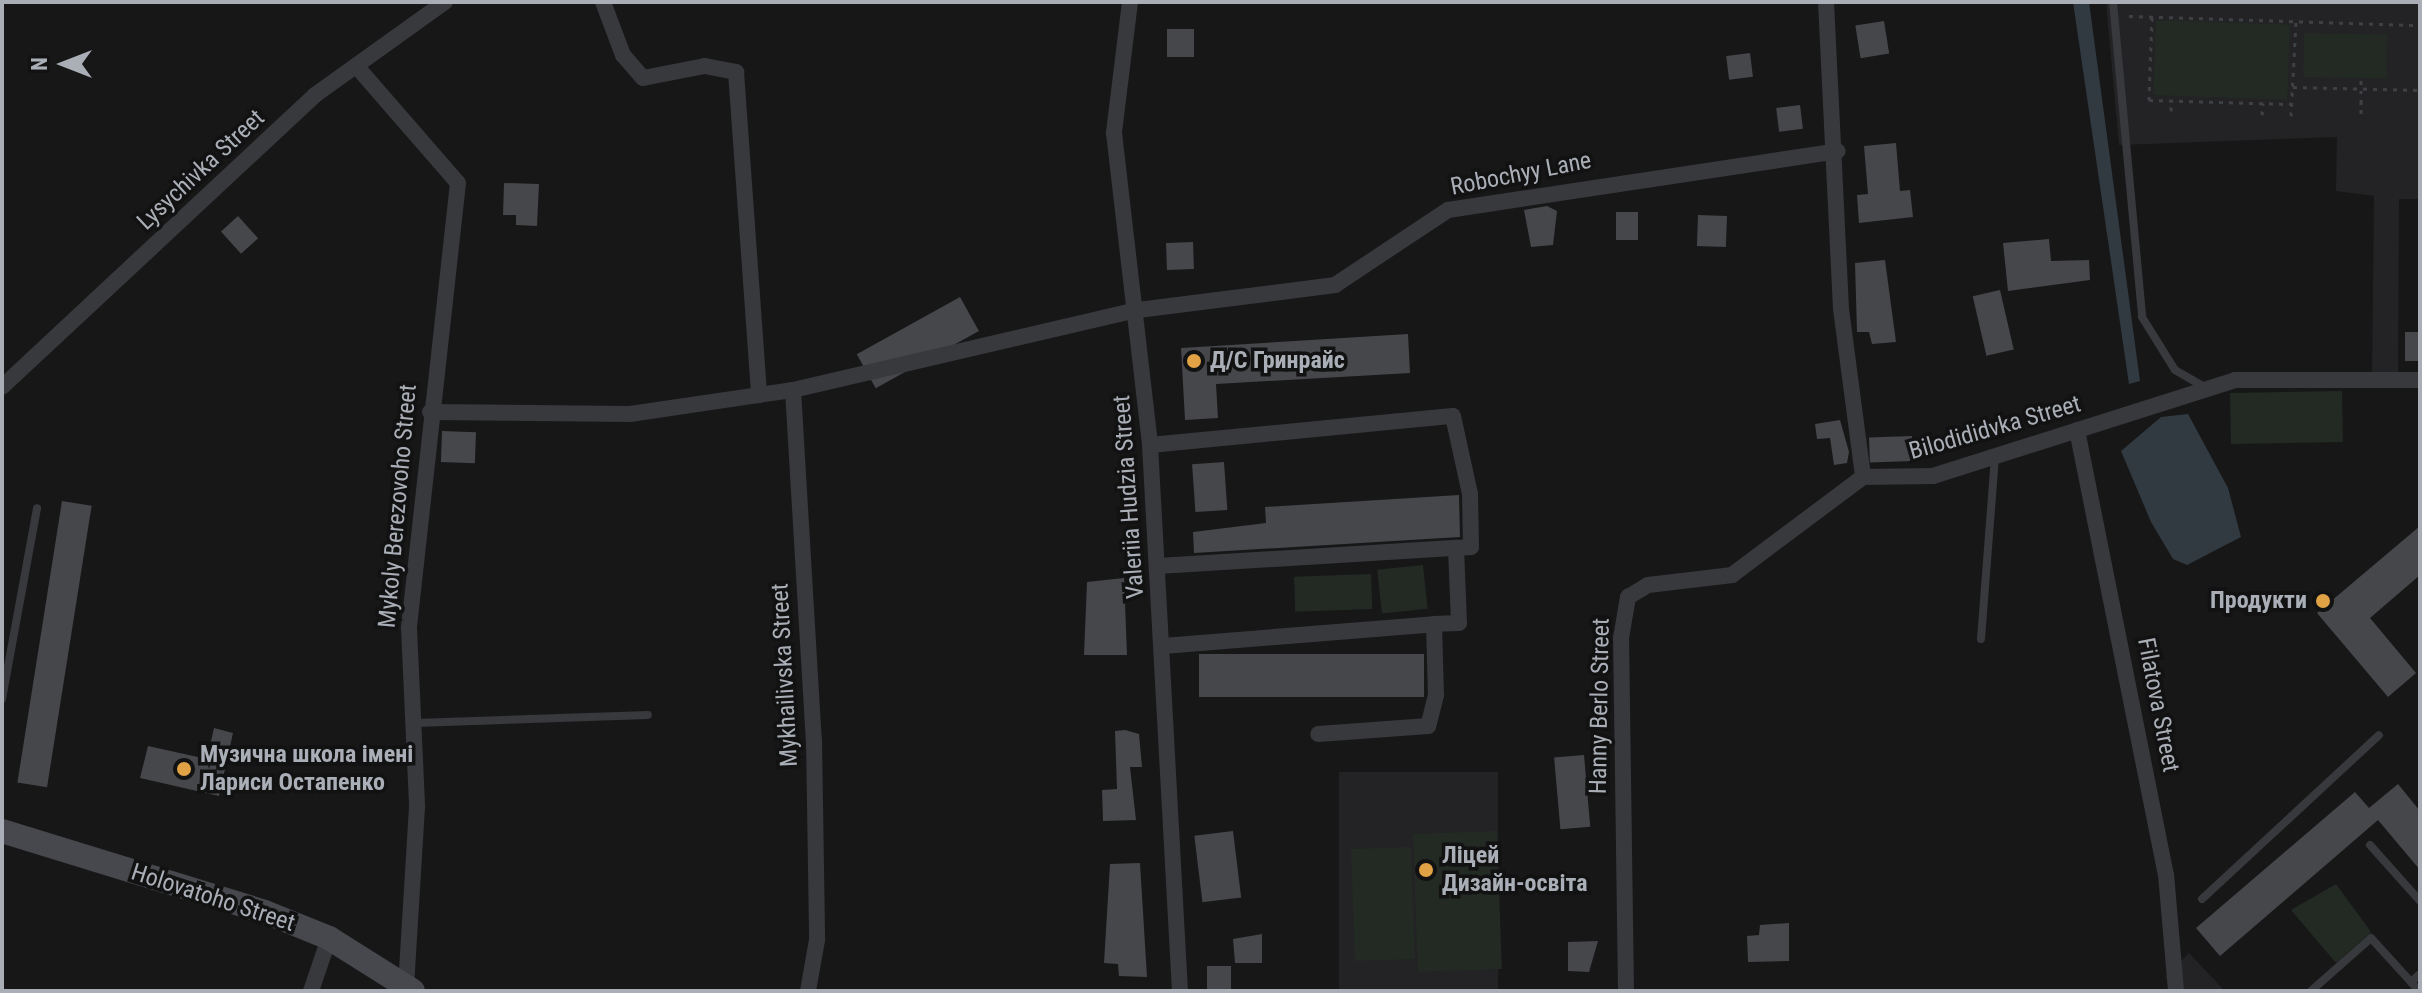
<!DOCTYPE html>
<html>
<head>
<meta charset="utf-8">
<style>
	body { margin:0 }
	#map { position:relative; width:2422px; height:993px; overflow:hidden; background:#171718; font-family:"Roboto Condensed",sans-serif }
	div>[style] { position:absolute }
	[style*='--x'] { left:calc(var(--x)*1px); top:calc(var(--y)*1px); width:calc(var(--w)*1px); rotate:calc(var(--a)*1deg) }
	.built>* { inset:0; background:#232325; transform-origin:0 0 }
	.green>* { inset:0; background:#232a24; transform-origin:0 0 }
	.water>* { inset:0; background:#313a40 }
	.building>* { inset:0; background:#46474b; transform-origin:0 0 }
	.path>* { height:3px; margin-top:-1.5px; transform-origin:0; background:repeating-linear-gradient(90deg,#3e4044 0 4px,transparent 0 10px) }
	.lane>* { height:8px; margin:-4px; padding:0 4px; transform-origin:4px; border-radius:4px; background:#38393d }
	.street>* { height:16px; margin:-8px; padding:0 8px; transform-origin:8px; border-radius:8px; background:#38393d }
	.secondary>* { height:24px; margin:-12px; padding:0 12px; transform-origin:12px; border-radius:12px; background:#46484d }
	.dots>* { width:22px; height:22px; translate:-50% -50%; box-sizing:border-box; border:4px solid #121213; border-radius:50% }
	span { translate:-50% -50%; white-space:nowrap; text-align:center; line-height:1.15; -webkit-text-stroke:7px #121213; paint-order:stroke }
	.street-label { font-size:24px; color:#aaafb7 }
	.poi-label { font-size:24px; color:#aaafb7; font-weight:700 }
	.left { translate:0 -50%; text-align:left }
	.right { translate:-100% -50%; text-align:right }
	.frame { position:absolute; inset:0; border:4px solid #aaafb7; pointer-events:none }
	.north { position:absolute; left:24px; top:24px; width:80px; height:80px; -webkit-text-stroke:6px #121213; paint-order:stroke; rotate:270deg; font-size:22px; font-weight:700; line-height:32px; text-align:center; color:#aaafb7 }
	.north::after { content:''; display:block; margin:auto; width:28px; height:36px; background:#aaafb7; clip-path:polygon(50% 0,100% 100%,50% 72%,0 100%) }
</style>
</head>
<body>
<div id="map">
	<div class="built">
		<i style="clip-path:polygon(2106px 2px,2420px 2px,2420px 199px,2399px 199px,2398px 380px,2372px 380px,2374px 196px,2336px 191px,2337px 137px,2119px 145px)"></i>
		<i style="left:1339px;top:772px;width:159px;height:219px"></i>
		<i style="clip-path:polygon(2189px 953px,2225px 991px,2177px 991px,2165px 977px)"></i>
	</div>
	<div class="green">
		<i style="left:2156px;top:20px;width:134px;height:75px;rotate:2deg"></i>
		<i style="left:2304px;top:33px;width:83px;height:44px;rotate:1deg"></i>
		<i style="left:2342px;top:391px;width:51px;height:112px;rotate:89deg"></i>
		<i style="left:1423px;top:565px;width:44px;height:46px;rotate:84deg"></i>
		<i style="left:1371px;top:574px;width:35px;height:77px;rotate:88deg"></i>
		<i style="left:1497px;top:831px;width:138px;height:84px;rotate:88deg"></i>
		<i style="left:1411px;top:847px;width:112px;height:60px;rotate:88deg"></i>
		<i style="clip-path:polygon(2336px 884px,2371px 932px,2336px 963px,2291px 910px)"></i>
	</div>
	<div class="water">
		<i style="clip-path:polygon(2073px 2px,2089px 2px,2140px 381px,2129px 384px)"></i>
		<i style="clip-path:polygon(2188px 414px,2228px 488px,2241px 537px,2187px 565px,2173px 559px,2151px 522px,2121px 451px,2161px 417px)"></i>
	</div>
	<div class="building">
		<i style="left:1884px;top:21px;width:33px;height:29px;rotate:81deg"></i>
		<i style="left:1167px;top:29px;width:27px;height:28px"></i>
		<i style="left:1750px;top:53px;width:24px;height:24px;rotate:83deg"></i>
		<i style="left:1800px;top:105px;width:24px;height:24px;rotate:83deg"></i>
		<i style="clip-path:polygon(1896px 143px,1900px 191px,1910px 190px,1913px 217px,1859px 223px,1857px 195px,1868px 194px,1864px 146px)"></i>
		<i style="clip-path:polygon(504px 183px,539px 184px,537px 226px,516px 225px,516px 215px,503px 215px)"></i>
		<i style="clip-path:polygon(1547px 206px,1557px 211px,1553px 245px,1531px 247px,1524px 210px)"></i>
		<i style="left:1638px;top:212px;width:28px;height:22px;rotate:90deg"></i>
		<i style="left:1698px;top:215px;width:29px;height:31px;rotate:2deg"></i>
		<i style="left:238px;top:216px;width:30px;height:23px;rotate:48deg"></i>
		<i style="clip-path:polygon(2049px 239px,2051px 261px,2089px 260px,2090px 280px,2008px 291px,2003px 243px)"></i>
		<i style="left:1193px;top:242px;width:27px;height:27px;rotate:88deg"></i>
		<i style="clip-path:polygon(1885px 260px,1896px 342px,1872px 344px,1869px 332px,1857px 332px,1855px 263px)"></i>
		<i style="left:2000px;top:290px;width:61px;height:28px;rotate:77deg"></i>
		<i style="left:960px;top:297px;width:39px;height:118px;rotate:61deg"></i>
		<i style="left:2405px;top:332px;width:15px;height:29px"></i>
		<i style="clip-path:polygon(1408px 334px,1410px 373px,1216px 384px,1218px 418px,1185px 420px,1181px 348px)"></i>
		<i style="clip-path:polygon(1840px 420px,1849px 452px,1847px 463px,1834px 465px,1830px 438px,1817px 439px,1815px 424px)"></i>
		<i style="left:442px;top:431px;width:34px;height:31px;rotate:2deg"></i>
		<i style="left:1912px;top:436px;width:25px;height:43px;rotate:88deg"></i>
		<i style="left:1224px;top:462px;width:48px;height:32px;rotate:86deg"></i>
		<i style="clip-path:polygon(1459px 495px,1460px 537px,1194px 553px,1193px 532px,1266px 523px,1265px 507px)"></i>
		<i style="left:62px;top:501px;width:30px;height:285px;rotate:9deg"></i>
		<i style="clip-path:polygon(2420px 526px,2420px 575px,2370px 618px,2416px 673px,2388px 697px,2317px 613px)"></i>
		<i style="clip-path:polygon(1124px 578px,1127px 655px,1084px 655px,1087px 582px)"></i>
		<i style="left:1424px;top:654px;width:43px;height:225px;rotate:90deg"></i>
		<i style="clip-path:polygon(214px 728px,233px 733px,219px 796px,140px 778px,148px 746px,207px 759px)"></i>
		<i style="clip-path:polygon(1125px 730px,1139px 734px,1142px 767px,1130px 767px,1136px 820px,1103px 821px,1102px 790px,1117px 789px,1115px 731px)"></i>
		<i style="left:1584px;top:755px;width:72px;height:30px;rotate:85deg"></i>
		<i style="clip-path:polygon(2398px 784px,2420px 811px,2420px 870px,2378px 820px,2220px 956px,2196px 928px,2355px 792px,2369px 808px)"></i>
		<i style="left:1233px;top:831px;width:67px;height:39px;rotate:83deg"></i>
		<i style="clip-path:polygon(1140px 863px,1147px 977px,1119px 976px,1118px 964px,1104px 963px,1110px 864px)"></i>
		<i style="clip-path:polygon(1789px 923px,1789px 961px,1748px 962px,1747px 936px,1759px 935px,1760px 925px)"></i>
		<i style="clip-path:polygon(1262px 934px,1262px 963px,1235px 963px,1233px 939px)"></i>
		<i style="clip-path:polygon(1598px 941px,1589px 972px,1568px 971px,1568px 942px)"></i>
		<i style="left:1231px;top:966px;width:25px;height:24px;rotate:90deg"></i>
	</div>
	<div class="path">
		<i style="--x:2129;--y:16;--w:291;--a:1.8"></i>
		<i style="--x:2152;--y:17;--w:83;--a:92.1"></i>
		<i style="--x:2149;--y:100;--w:143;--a:1.6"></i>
		<i style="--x:2361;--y:80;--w:38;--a:90"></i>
		<i style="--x:2293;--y:87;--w:127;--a:1.4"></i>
		<i style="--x:2171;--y:111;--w:11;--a:-85"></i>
		<i style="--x:2262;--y:115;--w:12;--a:-85"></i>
		<i style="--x:2291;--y:116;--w:95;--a:-87"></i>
	</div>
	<div class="lane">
		<i style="--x:2113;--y:2;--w:316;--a:84.7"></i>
		<i style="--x:2142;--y:317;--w:62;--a:58.1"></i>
		<i style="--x:2175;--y:370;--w:34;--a:30"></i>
		<i style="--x:1981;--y:639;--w:182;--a:-85.6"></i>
		<i style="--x:2;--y:699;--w:194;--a:-79.6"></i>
		<i style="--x:416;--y:723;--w:232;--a:-2"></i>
		<i style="--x:2370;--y:845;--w:75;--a:48.2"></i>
		<i style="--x:2202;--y:899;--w:241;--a:-42.8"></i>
		<i style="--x:2311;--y:991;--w:80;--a:-41.5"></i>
		<i style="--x:2371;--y:938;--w:59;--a:47.7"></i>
		<i style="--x:2419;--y:991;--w:12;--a:-132"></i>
		<i style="--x:2411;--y:982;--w:12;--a:-42"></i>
	</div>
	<div class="street">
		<i style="--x:603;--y:2;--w:57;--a:69.3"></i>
		<i style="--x:623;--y:55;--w:30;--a:49"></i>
		<i style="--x:643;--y:78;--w:63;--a:-11"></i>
		<i style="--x:705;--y:66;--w:32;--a:11"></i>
		<i style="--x:736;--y:72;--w:324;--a:85.9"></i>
		<i style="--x:1130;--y:2;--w:132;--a:97"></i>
		<i style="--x:1114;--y:133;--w:314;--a:83.4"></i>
		<i style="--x:1150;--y:445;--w:547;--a:86.86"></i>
		<i style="--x:1826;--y:2;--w:307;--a:87.2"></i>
		<i style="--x:1841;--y:309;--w:169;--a:82.5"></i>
		<i style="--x:1863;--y:477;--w:70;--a:-0.8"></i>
		<i style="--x:1933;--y:476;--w:317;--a:-17.6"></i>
		<i style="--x:2235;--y:380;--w:185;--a:0"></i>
		<i style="--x:358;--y:68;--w:152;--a:49"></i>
		<i style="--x:458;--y:183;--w:448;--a:96.3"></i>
		<i style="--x:409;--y:628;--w:179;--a:87.4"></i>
		<i style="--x:417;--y:807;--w:179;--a:93.5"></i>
		<i style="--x:2;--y:387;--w:428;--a:-43"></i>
		<i style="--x:315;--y:95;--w:160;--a:-35.6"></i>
		<i style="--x:793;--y:390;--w:351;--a:86.6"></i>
		<i style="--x:814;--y:740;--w:200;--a:89.1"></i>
		<i style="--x:817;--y:940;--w:52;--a:100"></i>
		<i style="--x:430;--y:412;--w:200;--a:0.6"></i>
		<i style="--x:630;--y:414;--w:165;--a:-8.4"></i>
		<i style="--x:793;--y:390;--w:354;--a:-13.1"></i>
		<i style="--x:1138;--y:310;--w:199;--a:-7.2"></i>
		<i style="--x:1335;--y:285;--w:136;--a:-33.6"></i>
		<i style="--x:1448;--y:210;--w:394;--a:-8.6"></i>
		<i style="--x:2077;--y:430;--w:453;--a:78.7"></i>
		<i style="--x:2166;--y:874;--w:117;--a:85.1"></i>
		<i style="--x:1150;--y:445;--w:304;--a:-5.5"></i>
		<i style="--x:1453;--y:416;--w:80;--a:77.7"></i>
		<i style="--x:1470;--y:494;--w:53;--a:88.9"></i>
		<i style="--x:1471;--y:547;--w:15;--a:176"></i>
		<i style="--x:1158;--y:566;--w:299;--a:-3.5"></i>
		<i style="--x:1456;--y:548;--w:75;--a:87.7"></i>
		<i style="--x:1459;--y:623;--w:25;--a:178"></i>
		<i style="--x:1163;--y:646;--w:272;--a:-4.6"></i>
		<i style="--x:1434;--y:624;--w:71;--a:88.4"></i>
		<i style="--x:1436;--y:695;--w:32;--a:104"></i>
		<i style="--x:1428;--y:726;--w:110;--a:175.8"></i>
		<i style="--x:311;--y:991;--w:56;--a:-71.2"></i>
		<i style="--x:1626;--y:991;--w:353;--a:-90.8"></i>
		<i style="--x:1621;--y:638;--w:42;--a:-80.3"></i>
		<i style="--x:1628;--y:597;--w:23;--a:-31"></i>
		<i style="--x:1648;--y:585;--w:85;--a:-6.8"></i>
		<i style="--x:1732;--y:575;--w:164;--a:-36.8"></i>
	</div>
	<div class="secondary">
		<i style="--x:2;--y:831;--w:275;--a:17.1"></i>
		<i style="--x:265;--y:912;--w:69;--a:22.1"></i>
		<i style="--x:329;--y:938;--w:99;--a:32.2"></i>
	</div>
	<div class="dots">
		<i style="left:1194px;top:361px;background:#e1a246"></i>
		<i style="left:2323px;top:601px;background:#e1a246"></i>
		<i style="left:184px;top:769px;background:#e1a246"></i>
		<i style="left:1426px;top:870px;background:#e1a246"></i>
	</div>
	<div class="street-label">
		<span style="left:201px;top:170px;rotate:-43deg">Lysychivka Street</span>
		<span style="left:1521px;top:174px;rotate:-11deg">Robochyy Lane</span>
		<span style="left:1995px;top:428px;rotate:-16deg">Bilodididvka Street</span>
		<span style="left:1129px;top:497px;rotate:-94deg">Valeriia Hudzia Street</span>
		<span style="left:398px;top:506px;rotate:-85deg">Mykoly Berezovoho Street</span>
		<span style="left:785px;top:675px;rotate:-93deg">Mykhailivska Street</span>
		<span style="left:2158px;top:705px;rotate:79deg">Filatova Street</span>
		<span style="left:1600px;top:706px;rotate:-89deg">Hanny Berlo Street</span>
		<span style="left:213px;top:898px;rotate:18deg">Holovatoho Street</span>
	</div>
	<div class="poi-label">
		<span class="left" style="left:1210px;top:361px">Д/С Гринрайс</span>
		<span class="right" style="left:2307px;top:601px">Продукти</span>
		<span class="left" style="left:200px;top:769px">Музична школа імені<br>Лариси Остапенко</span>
		<span class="left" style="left:1442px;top:870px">Ліцей<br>Дизайн-освіта</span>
	</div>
	<div class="frame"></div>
	<div class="north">N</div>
</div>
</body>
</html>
